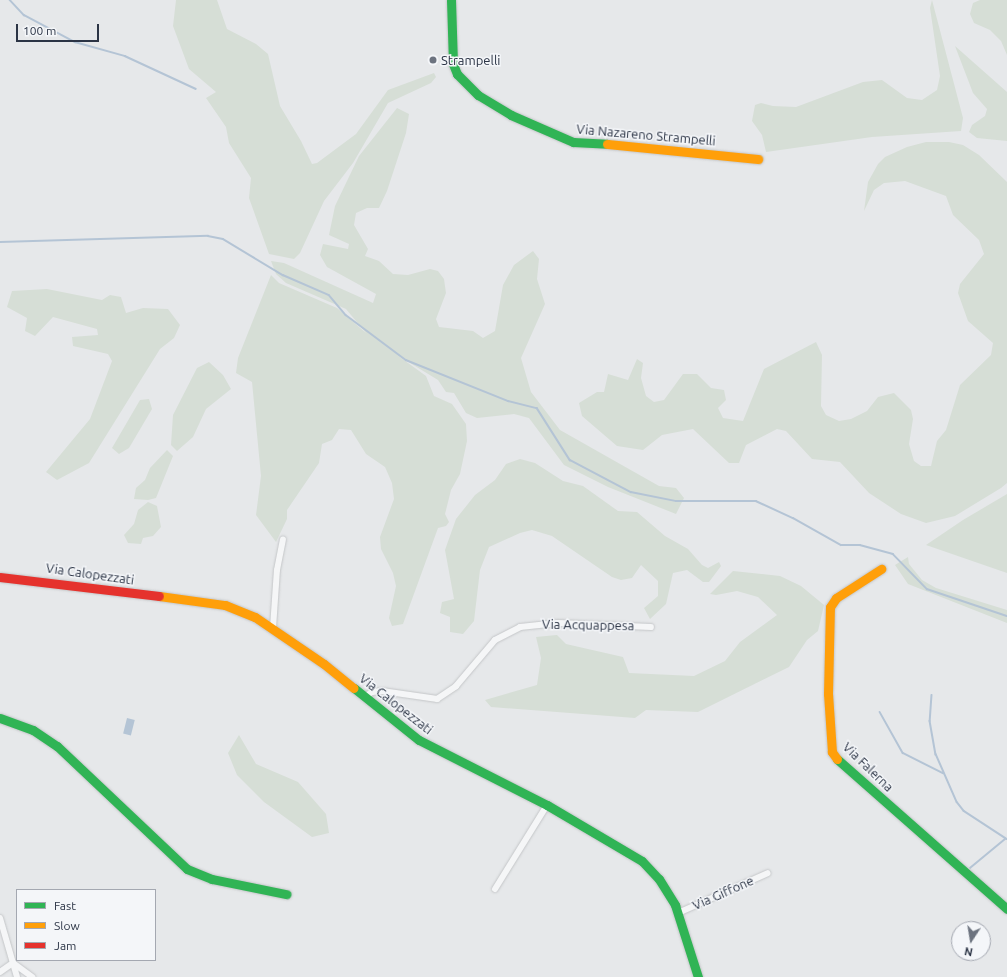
<!DOCTYPE html>
<html>
<head>
<meta charset="utf-8">
<style>
	body { margin:0 }
	#map { position:relative; width:1007px; height:977px; overflow:hidden; background:#e6e8ea; font-family:Ubuntu,sans-serif }
	div>[style] { position:absolute }
	[style*='--x'] { left:calc(var(--x)*1px); top:calc(var(--y)*1px); width:calc(var(--w)*1px); rotate:calc(var(--a)*1deg) }
	.green>* { inset:0; background:#d6ded6 }
	.water>* { inset:0; background:#b4c4d5; transform-origin:0 0 }
	.stream>* { height:1.5px; margin:-0.75px; padding:0 0.75px; transform-origin:0.75px; border-radius:0.75px; background:#b4c4d5 }
	.roads { filter:drop-shadow(0 0 1px #c4c6c8) drop-shadow(0 0 1px #c4c6c8) }
	.street>* { height:6px; margin:-3px; padding:0 3px; transform-origin:3px; border-radius:3px; background:#f5f6f7 }
	.fast>* { height:9px; margin:-4.5px; padding:0 4.5px; transform-origin:4.5px; border-radius:4.5px; background:#30b455 }
	.slow>* { height:9px; margin:-4.5px; padding:0 4.5px; transform-origin:4.5px; border-radius:4.5px; background:#ff9f0a }
	.jam>* { height:9px; margin:-4.5px; padding:0 4.5px; transform-origin:4.5px; border-radius:4.5px; background:#e5322d }
	.dots>* { width:11px; height:11px; translate:-50% -50%; box-sizing:border-box; border:2px solid #f4f6f9; border-radius:50% }
	span { translate:-50% -50%; white-space:nowrap; text-align:center; line-height:1.15; -webkit-text-stroke:3px #f4f6f9; paint-order:stroke }
	.poi-label { font-size:13px; color:#2b3445 }
	.left { translate:0 -50%; text-align:left }
	.street-label { font-size:13px; color:#2b3445 }
	.legend { position:absolute; left:16px; top:889px; width:140px; height:72px; box-sizing:border-box; background:#f4f6f9; border:1px solid #a4a8b1; margin:0; padding:5px 7px; list-style:none; font-size:12px; color:#2b3445 }
	.legend li { display:flex; align-items:center; gap:8px; height:20px }
	.legend b { width:20px; border:1px solid #a4a8b1 }
	.north { position:absolute; left:951px; top:921px; width:40px; height:40px; box-sizing:border-box; background:#f4f6f9; border:1px solid #a4a8b1; border-radius:50%; rotate:192deg; font-size:11px; font-weight:700; line-height:16px; text-align:center; color:#2b3445 }
	.north::after { content:''; display:block; margin:auto; width:14px; height:18px; background:#6c737f; clip-path:polygon(50% 0,100% 100%,50% 72%,0 100%) }
	.scale { position:absolute; left:16px; top:24px; width:83px; height:18px; box-sizing:border-box; border:2px solid #2b3445; border-top:0; padding-left:5px; font-size:12px; line-height:14px; white-space:nowrap; color:#2b3445; -webkit-text-stroke:3px #f4f6f9; paint-order:stroke }
</style>
</head>
<body>
<div id="map">
	<div class="green">
		<i style="clip-path:polygon(176px 0,217px 0,227px 29px,256px 44px,268px 54px,280px 106px,301px 141px,312px 164px,317px 163px,356px 134px,388px 90px,434px 73px,436px 77px,431px 83px,388px 103px,353px 163px,324px 201px,300px 253px,294px 259px,269px 254px,249px 198px,251px 178px,229px 143px,226px 127px,206px 98px,216px 92px,189px 69px,173px 26px)"></i>
		<i style="clip-path:polygon(932px 0,963px 118px,961px 131px,872px 137px,766px 152px,762px 135px,752px 121px,755px 105px,761px 103px,773px 106px,796px 107px,863px 82px,882px 80px,907px 98px,922px 100px,937px 90px,940px 76px,930px 8px)"></i>
		<i style="clip-path:polygon(980px 0,1007px 0,1007px 55px,1001px 41px,990px 30px,974px 23px,970px 14px,973px 3px)"></i>
		<i style="clip-path:polygon(955px 46px,1007px 92px,1007px 141px,977px 138px,969px 132px,972px 125px,985px 116px,987px 109px,973px 93px)"></i>
		<i style="clip-path:polygon(397px 108px,409px 114px,406px 133px,387px 191px,379px 208px,367px 208px,356px 213px,354px 225px,368px 249px,365px 256px,379px 261px,393px 274px,408px 275px,430px 269px,438px 271px,444px 279px,446px 293px,436px 319px,439px 327px,473px 331px,483px 338px,495px 331px,503px 285px,514px 265px,533px 251px,539px 259px,537px 279px,545px 304px,521px 358px,531px 392px,560px 430px,659px 486px,676px 488px,684px 498px,676px 514px,608px 487px,564px 465px,529px 418px,514px 414px,477px 418px,466px 413px,454px 393px,446px 392px,438px 380px,397px 355px,426px 376px,434px 396px,452px 404px,466px 424px,467px 441px,460px 474px,451px 490px,445px 514px,449px 522px,446px 526px,438px 528px,403px 624px,392px 626px,389px 618px,396px 586px,393px 573px,381px 549px,380px 537px,394px 499px,392px 483px,385px 467px,366px 454px,351px 430px,339px 429px,332px 440px,322px 444px,319px 463px,287px 510px,287px 519px,276px 542px,256px 515px,261px 476px,252px 382px,236px 373px,238px 358px,271px 275px,279px 283px,337px 308px,366px 333px,346px 309px,286px 283px,276px 274px,271px 261px,284px 263px,373px 303px,376px 294px,327px 267px,320px 255px,323px 244px,348px 249px,349px 244px,329px 235px,335px 206px,359px 156px)"></i>
		<i style="clip-path:polygon(926px 142px,949px 142px,963px 145px,979px 155px,1007px 182px,1007px 483px,1001px 488px,955px 516px,926px 523px,901px 514px,869px 493px,840px 462px,812px 459px,786px 431px,777px 429px,746px 445px,739px 463px,729px 463px,693px 429px,662px 435px,643px 450px,617px 446px,582px 416px,579px 403px,597px 392px,604px 392px,608px 374px,628px 380px,637px 359px,643px 363px,641px 378px,646px 396px,654px 402px,664px 400px,683px 374px,697px 374px,711px 388px,724px 390px,726px 400px,718px 408px,723px 418px,743px 421px,764px 369px,816px 342px,822px 355px,821px 406px,826px 415px,839px 421px,851px 419px,867px 411px,878px 397px,894px 393px,911px 410px,913px 419px,909px 444px,914px 461px,921px 466px,931px 466px,937px 441px,946px 430px,960px 385px,991px 355px,993px 343px,968px 321px,958px 293px,960px 284px,984px 254px,979px 240px,953px 215px,946px 196px,905px 181px,884px 183px,874px 190px,864px 211px,868px 182px,878px 164px,885px 157px,907px 147px)"></i>
		<i style="clip-path:polygon(47px 289px,102px 300px,110px 295px,121px 297px,126px 313px,143px 308px,168px 309px,180px 325px,174px 338px,160px 349px,89px 463px,57px 480px,46px 472px,90px 419px,112px 361px,108px 354px,73px 346px,72px 337px,98px 335px,97px 329px,53px 317px,35px 336px,25px 331px,27px 318px,7px 307px,12px 291px)"></i>
		<i style="clip-path:polygon(209px 362px,223px 375px,231px 389px,206px 409px,193px 437px,177px 451px,171px 445px,173px 415px,197px 368px)"></i>
		<i style="clip-path:polygon(149px 399px,152px 409px,129px 448px,119px 454px,112px 448px,140px 400px)"></i>
		<i style="clip-path:polygon(167px 450px,173px 456px,156px 498px,148px 500px,134px 499px,136px 488px,145px 480px,150px 468px)"></i>
		<i style="clip-path:polygon(520px 459px,535px 463px,563px 481px,583px 486px,618px 511px,637px 512px,665px 536px,688px 549px,702px 565px,708px 568px,719px 562px,721px 566px,709px 582px,703px 582px,687px 570px,673px 573px,666px 604px,650px 619px,644px 608px,658px 596px,658px 581px,641px 565px,632px 578px,621px 580px,612px 577px,552px 536px,532px 530px,520px 533px,489px 547px,480px 570px,474px 621px,463px 634px,450px 632px,450px 617px,440px 613px,442px 602px,454px 599px,445px 550px,456px 519px,475px 495px,495px 480px,506px 464px)"></i>
		<i style="clip-path:polygon(1007px 494px,1007px 573px,926px 545px,963px 520px)"></i>
		<i style="clip-path:polygon(148px 502px,157px 506px,161px 527px,153px 536px,143px 538px,141px 544px,128px 543px,124px 535px,134px 524px,138px 510px)"></i>
		<i style="clip-path:polygon(908px 557px,909px 564px,922px 580px,936px 588px,1007px 610px,1007px 623px,908px 584px,895px 565px)"></i>
		<i style="clip-path:polygon(733px 571px,780px 576px,801px 586px,824px 605px,818px 631px,807px 640px,789px 667px,698px 712px,646px 710px,635px 718px,491px 707px,485px 700px,537px 685px,541px 658px,536px 637px,557px 635px,566px 644px,623px 657px,629px 673px,694px 676px,725px 661px,740px 642px,777px 615px,758px 597px,737px 591px,716px 595px,710px 594px)"></i>
		<i style="clip-path:polygon(239px 735px,256px 764px,298px 782px,326px 814px,329px 833px,312px 837px,264px 802px,237px 775px,228px 753px)"></i>
	</div>
	<div class="water">
		<i style="left:127px;top:718px;width:8px;height:16px;rotate:14deg"></i>
	</div>
	<div class="stream">
		<i style="--x:10;--y:0;--w:21;--a:47"></i>
		<i style="--x:24;--y:15;--w:58;--a:27.9"></i>
		<i style="--x:75;--y:42;--w:52;--a:15.6"></i>
		<i style="--x:125;--y:56;--w:78;--a:24.9"></i>
		<i style="--x:0;--y:242;--w:208;--a:-1.7"></i>
		<i style="--x:208;--y:236;--w:15;--a:11"></i>
		<i style="--x:223;--y:239;--w:70;--a:31"></i>
		<i style="--x:283;--y:275;--w:50;--a:23.5"></i>
		<i style="--x:329;--y:295;--w:26;--a:50"></i>
		<i style="--x:346;--y:315;--w:75;--a:36.9"></i>
		<i style="--x:406;--y:360;--w:110;--a:21.9"></i>
		<i style="--x:508;--y:401;--w:30;--a:14"></i>
		<i style="--x:537;--y:408;--w:62;--a:57.6"></i>
		<i style="--x:570;--y:460;--w:69;--a:27.7"></i>
		<i style="--x:631;--y:492;--w:46;--a:11.3"></i>
		<i style="--x:676;--y:501;--w:80;--a:0"></i>
		<i style="--x:756;--y:501;--w:41;--a:24.7"></i>
		<i style="--x:793;--y:518;--w:55;--a:29.4"></i>
		<i style="--x:841;--y:545;--w:19;--a:0"></i>
		<i style="--x:860;--y:545;--w:34;--a:15"></i>
		<i style="--x:893;--y:554;--w:49;--a:45.8"></i>
		<i style="--x:927;--y:589;--w:84;--a:18.6"></i>
		<i style="--x:932;--y:695;--w:26;--a:94"></i>
		<i style="--x:930;--y:721;--w:34;--a:80"></i>
		<i style="--x:936;--y:754;--w:52;--a:66.4"></i>
		<i style="--x:957;--y:802;--w:11;--a:52"></i>
		<i style="--x:964;--y:811;--w:51;--a:33.1"></i>
		<i style="--x:880;--y:712;--w:47;--a:60.7"></i>
		<i style="--x:903;--y:753;--w:45;--a:26.6"></i>
		<i style="--x:970;--y:868;--w:45;--a:-39.6"></i>
	</div>
	<div class="roads">
		<div class="street">
			<i style="--x:273;--y:628;--w:58;--a:-86.1"></i>
			<i style="--x:277;--y:570;--w:31;--a:-79"></i>
			<i style="--x:364;--y:697;--w:9;--a:-32"></i>
			<i style="--x:372;--y:692;--w:10;--a:-6"></i>
			<i style="--x:382;--y:691;--w:56;--a:8.3"></i>
			<i style="--x:437;--y:699;--w:23;--a:-34"></i>
			<i style="--x:456;--y:686;--w:60;--a:-49.7"></i>
			<i style="--x:495;--y:640;--w:28;--a:-27"></i>
			<i style="--x:520;--y:627;--w:38;--a:-6"></i>
			<i style="--x:558;--y:623;--w:93;--a:2.5"></i>
			<i style="--x:495;--y:889;--w:99;--a:-58.2"></i>
			<i style="--x:678;--y:913;--w:98;--a:-24"></i>
			<i style="--x:0;--y:918;--w:61;--a:73.9"></i>
			<i style="--x:0;--y:972;--w:16;--a:-35"></i>
			<i style="--x:13;--y:963;--w:24;--a:36"></i>
		</div>
		<div class="fast">
			<i style="--x:451;--y:0;--w:64;--a:88.2"></i>
			<i style="--x:453;--y:64;--w:11;--a:68"></i>
			<i style="--x:457;--y:74;--w:30;--a:45"></i>
			<i style="--x:478;--y:95;--w:39;--a:31"></i>
			<i style="--x:511;--y:115;--w:68;--a:23.5"></i>
			<i style="--x:573;--y:142;--w:34;--a:3"></i>
			<i style="--x:354;--y:688;--w:83;--a:38.7"></i>
			<i style="--x:419;--y:740;--w:144;--a:26.9"></i>
			<i style="--x:547;--y:805;--w:110;--a:30.5"></i>
			<i style="--x:642;--y:861;--w:25;--a:47"></i>
			<i style="--x:659;--y:879;--w:31;--a:58"></i>
			<i style="--x:675;--y:905;--w:76;--a:72.3"></i>
			<i style="--x:0;--y:718;--w:35;--a:20"></i>
			<i style="--x:33;--y:730;--w:29;--a:34"></i>
			<i style="--x:57;--y:746;--w:179;--a:43.4"></i>
			<i style="--x:187;--y:869;--w:27;--a:22"></i>
			<i style="--x:212;--y:879;--w:76;--a:11.5"></i>
			<i style="--x:837;--y:759;--w:227;--a:41.4"></i>
		</div>
		<div class="slow">
			<i style="--x:607;--y:144;--w:152;--a:5.7"></i>
			<i style="--x:159;--y:596;--w:67;--a:7.8"></i>
			<i style="--x:225;--y:605;--w:32;--a:22"></i>
			<i style="--x:255;--y:617;--w:83;--a:34.3"></i>
			<i style="--x:324;--y:664;--w:38;--a:39"></i>
			<i style="--x:837;--y:759;--w:9;--a:-126"></i>
			<i style="--x:832;--y:752;--w:58;--a:-93.9"></i>
			<i style="--x:828;--y:694;--w:87;--a:-88.7"></i>
			<i style="--x:830;--y:607;--w:11;--a:-56"></i>
			<i style="--x:836;--y:598;--w:54;--a:-32.8"></i>
		</div>
		<div class="jam">
			<i style="--x:0;--y:577;--w:160;--a:6.8"></i>
		</div>
	</div>
	<div class="dots">
		<i style="left:433px;top:60px;background:#6c737f"></i>
	</div>
	<div class="poi-label">
		<span class="left" style="left:441px;top:60px">Strampelli</span>
	</div>
	<div class="street-label">
		<span style="left:646px;top:135px;rotate:5deg">Via Nazareno Strampelli</span>
		<span style="left:90px;top:574px;rotate:8deg">Via Calopezzati</span>
		<span style="left:588px;top:625px;rotate:1deg">Via Acquappesa</span>
		<span style="left:396px;top:704px;rotate:38deg">Via Calopezzati</span>
		<span style="left:868px;top:767px;rotate:44deg">Via Falerna</span>
		<span style="left:723px;top:893px;rotate:-24deg">Via Giffone</span>
	</div>
	<ul class="legend">
	<li><b style="height:5px;background:#30b455"></b>Fast</li>
	<li><b style="height:5px;background:#ff9f0a"></b>Slow</li>
	<li><b style="height:5px;background:#e5322d"></b>Jam</li>
	</ul>
	<div class="north">N</div>
	<div class="scale">100 m</div>
</div>
</body>
</html>
